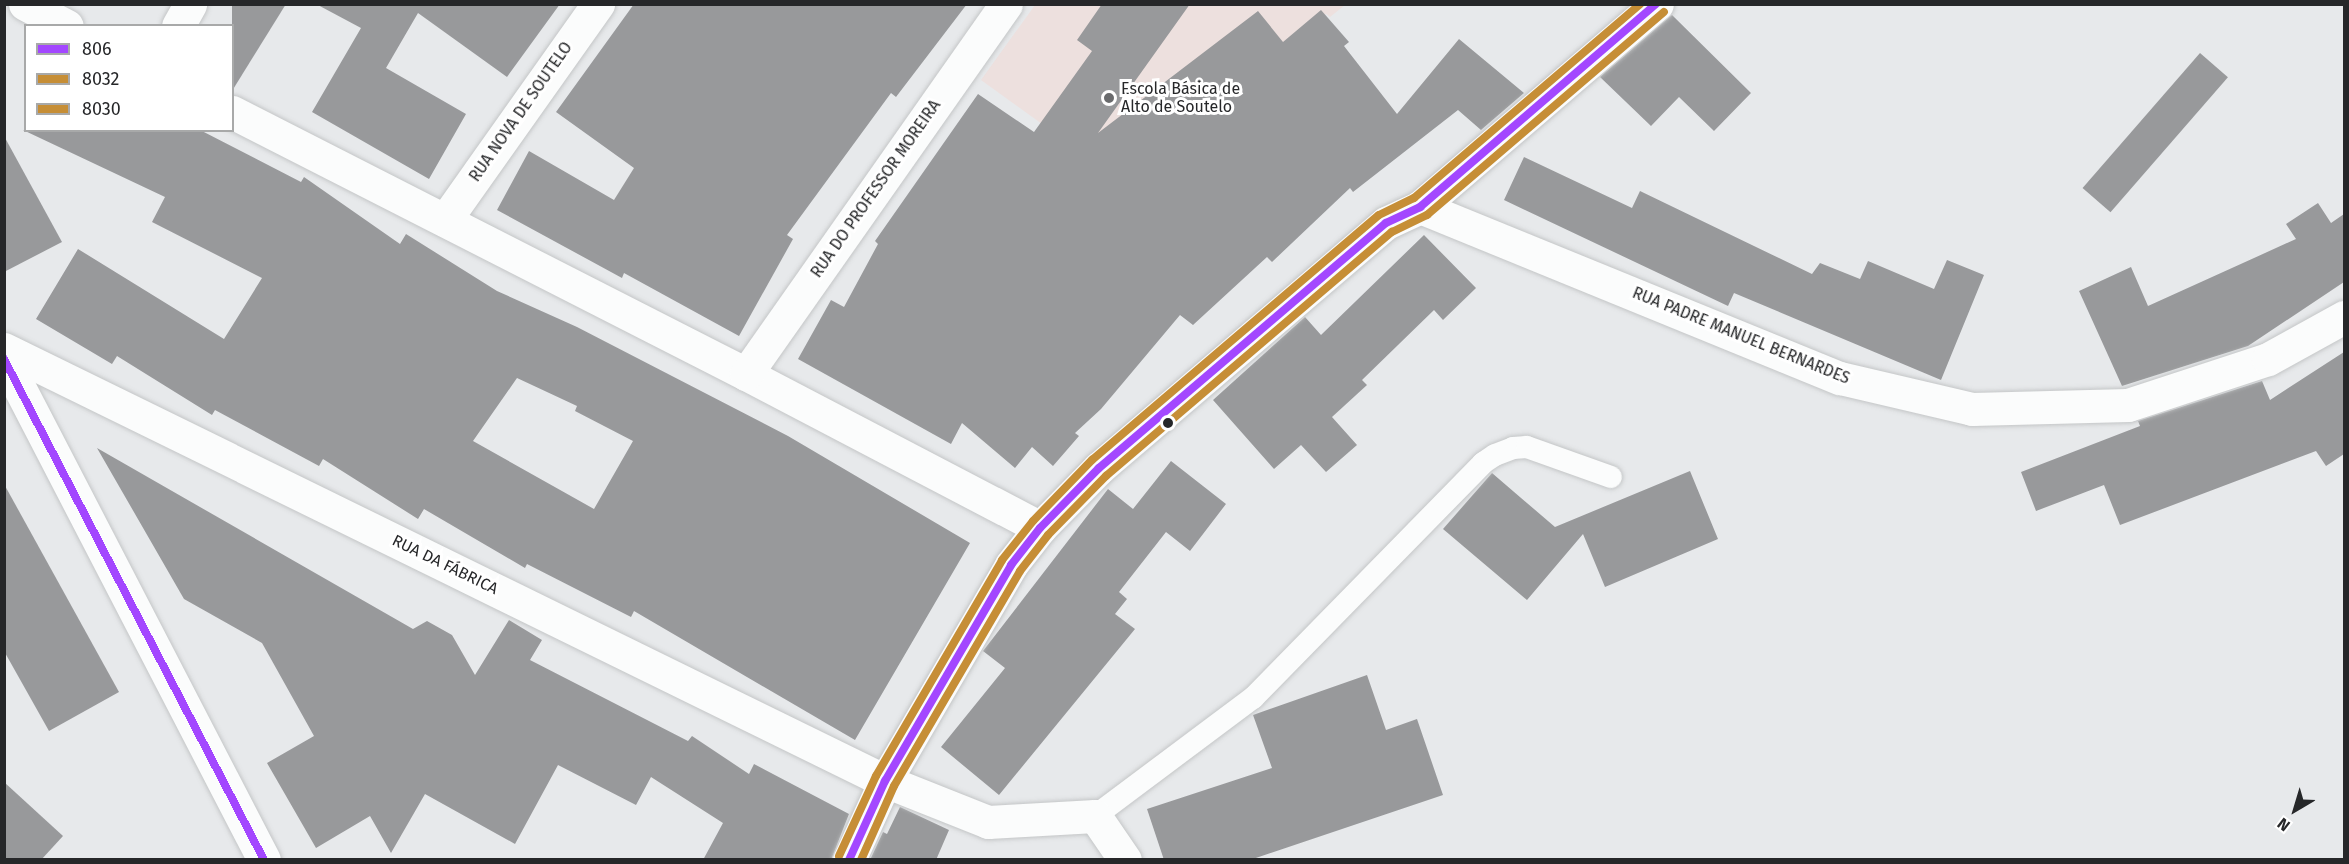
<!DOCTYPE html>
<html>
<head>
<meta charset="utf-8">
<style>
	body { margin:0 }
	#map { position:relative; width:2349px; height:864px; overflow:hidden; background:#e7e9eb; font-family:"Fira Sans",sans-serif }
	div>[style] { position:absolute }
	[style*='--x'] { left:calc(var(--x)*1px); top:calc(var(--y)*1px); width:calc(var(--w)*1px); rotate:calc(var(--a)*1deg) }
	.education>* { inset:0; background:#ede0de }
	.building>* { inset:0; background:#98999b; transform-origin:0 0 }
	.roads { filter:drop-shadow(0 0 2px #c4c6c7) drop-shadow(0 0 2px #c4c6c7) }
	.service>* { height:22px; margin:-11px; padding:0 11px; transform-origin:11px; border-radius:11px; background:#fbfcfc }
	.minor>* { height:33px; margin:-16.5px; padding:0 16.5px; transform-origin:16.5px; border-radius:16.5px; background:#fbfcfc }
	.tertiary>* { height:33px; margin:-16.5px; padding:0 16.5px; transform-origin:16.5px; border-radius:16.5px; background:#fbfcfc }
	.bus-1>* { height:8px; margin:-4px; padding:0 4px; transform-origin:4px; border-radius:4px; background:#a347ff }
	.bus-2>* { height:8px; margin:-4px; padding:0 4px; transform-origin:4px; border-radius:4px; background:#c68e36 }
	.bus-3>* { height:8px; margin:-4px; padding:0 4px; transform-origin:4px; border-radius:4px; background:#c68e36 }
	.dots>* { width:16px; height:16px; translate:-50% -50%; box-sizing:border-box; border:3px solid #fff; border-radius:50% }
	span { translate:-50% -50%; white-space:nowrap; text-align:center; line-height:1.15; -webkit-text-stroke:6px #fff; paint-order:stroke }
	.poi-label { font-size:16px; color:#262729 }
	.left { translate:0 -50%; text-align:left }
	.street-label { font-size:16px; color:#262729 }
	.frame { position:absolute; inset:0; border:6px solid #262729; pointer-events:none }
	.legend { position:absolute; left:24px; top:24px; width:210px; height:108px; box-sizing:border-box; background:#fff; border:2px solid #a8a9a9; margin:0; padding:8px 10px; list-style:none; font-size:18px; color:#262729 }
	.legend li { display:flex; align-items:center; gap:12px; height:30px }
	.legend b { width:30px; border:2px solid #a8a9a9 }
	.north { position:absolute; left:2265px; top:780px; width:60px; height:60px; -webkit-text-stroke:4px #fff; paint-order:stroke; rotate:218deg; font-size:16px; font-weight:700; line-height:24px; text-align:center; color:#262729 }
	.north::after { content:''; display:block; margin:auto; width:21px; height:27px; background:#262729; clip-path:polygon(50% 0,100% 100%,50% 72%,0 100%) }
</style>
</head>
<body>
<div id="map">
	<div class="education">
		<i style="clip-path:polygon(1035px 5px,1345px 5px,1330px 17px,1326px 14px,1110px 173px,981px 80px)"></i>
	</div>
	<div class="building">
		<i style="clip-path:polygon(232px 4px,286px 4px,232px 91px)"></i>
		<i style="clip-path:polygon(316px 4px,560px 4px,507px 77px,418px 13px,386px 68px,466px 114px,429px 179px,312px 112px,361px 28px)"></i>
		<i style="clip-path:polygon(634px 4px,967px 4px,896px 97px,891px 93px,787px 235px,793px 239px,739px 336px,624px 273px,622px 278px,497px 210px,529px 151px,614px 200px,634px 168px,556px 112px)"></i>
		<i style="clip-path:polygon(1102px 4px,1190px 4px,1098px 133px,1258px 11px,1283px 42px,1321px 10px,1349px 42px,1344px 46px,1397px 114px,1459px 39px,1524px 93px,1481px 130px,1458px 110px,1353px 192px,1350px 188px,1272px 262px,1267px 257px,1193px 325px,1180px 315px,1101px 409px,1075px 433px,1079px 436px,1053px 466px,1032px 447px,1015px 468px,962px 423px,951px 444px,798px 359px,831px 300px,844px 307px,878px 244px,875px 241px,978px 94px,1034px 132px,1092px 51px,1077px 40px)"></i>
		<i style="clip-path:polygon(1672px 15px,1751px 93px,1714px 131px,1679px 97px,1651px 126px,1600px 77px)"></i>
		<i style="left:2200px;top:53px;width:37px;height:179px;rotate:41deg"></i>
		<i style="clip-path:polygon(evenodd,23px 130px,200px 130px,301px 182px,304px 177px,400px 244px,406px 234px,497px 291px,577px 327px,788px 436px,970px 543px,855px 740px,634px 611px,631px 617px,527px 564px,525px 568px,424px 509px,418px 519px,323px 459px,319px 466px,215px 410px,212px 415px,117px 356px,112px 364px,36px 319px,78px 249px,224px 339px,262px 278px,152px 222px,165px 197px,23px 130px,517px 378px,577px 406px,575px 411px,633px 441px,594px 509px,473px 441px,517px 378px)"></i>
		<i style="clip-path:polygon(4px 136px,62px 242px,4px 272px)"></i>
		<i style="clip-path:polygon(1524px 157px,1632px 208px,1640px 191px,1812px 274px,1820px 263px,1860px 279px,1868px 261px,1934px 289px,1947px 260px,1984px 275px,1941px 380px,1734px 293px,1728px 306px,1504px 200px)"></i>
		<i style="clip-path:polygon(2318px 203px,2331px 223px,2344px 214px,2344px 282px,2248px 346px,2122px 386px,2079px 291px,2131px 267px,2148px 306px,2296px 239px,2286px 224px)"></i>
		<i style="clip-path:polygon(1424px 235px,1476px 288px,1443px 320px,1434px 310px,1362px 380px,1367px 385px,1332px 417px,1357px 445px,1326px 472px,1301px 445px,1274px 469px,1213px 400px,1305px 317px,1321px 335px)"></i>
		<i style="clip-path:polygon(2344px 352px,2344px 454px,2326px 466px,2316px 451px,2120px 525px,2104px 485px,2036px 511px,2021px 472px,2140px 426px,2138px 421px,2262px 381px,2270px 400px)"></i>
		<i style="clip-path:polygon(97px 448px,413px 629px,427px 621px,452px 635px,475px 675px,509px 620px,542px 640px,530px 660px,688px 741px,692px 736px,749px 774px,754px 764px,849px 814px,831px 860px,703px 860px,723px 823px,651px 777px,636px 805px,558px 765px,515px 844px,425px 794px,391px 853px,370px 816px,316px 848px,267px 763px,314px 736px,262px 643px,184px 599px)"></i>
		<i style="clip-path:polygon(1171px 461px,1226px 504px,1190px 551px,1166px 532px,1119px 592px,1127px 599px,1115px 614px,1135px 629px,999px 795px,941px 747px,1005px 668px,983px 651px,1108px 489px,1133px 509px)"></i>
		<i style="clip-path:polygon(1690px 471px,1718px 539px,1605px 587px,1583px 534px,1527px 600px,1443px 529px,1492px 473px,1555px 527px)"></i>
		<i style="clip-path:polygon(4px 484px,119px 692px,49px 731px,4px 651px)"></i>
		<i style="clip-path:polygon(1367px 675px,1386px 730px,1417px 719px,1443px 795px,1250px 860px,1164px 860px,1147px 809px,1272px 768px,1253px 715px)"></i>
		<i style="clip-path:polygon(4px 782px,63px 836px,41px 860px,4px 860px)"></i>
		<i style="clip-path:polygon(900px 807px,949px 830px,936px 860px,870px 860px,883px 832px,887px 834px)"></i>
	</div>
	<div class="roads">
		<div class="service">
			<i style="--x:1095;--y:816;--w:197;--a:-36.8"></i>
			<i style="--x:1253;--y:698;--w:329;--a:-45.6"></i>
			<i style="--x:1483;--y:463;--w:14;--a:-34"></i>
			<i style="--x:1495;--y:455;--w:19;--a:-21"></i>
			<i style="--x:1513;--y:448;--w:14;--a:-4"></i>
			<i style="--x:1527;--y:447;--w:89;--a:19.7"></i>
		</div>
		<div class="minor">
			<i style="--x:25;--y:4;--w:47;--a:27.6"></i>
			<i style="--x:178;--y:26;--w:25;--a:-61"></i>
			<i style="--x:232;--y:112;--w:577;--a:27.01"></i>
			<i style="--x:746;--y:374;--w:332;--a:27.6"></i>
			<i style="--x:1420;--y:207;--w:453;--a:22.2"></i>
			<i style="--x:1840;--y:378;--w:136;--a:13.2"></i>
			<i style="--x:1972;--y:409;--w:156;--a:-1.5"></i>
			<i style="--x:2128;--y:405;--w:147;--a:-18.2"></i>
			<i style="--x:2268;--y:359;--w:87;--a:-28.9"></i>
			<i style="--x:445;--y:220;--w:265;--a:-54.7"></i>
			<i style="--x:4;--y:349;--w:981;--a:26.12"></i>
			<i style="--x:885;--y:781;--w:111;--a:21.7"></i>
			<i style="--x:988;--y:822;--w:107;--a:-3.2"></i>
			<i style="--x:1095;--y:816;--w:53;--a:55.7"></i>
			<i style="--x:746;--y:374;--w:452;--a:-54.9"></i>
			<i style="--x:849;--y:860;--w:87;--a:-65.5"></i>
			<i style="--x:885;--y:781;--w:250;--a:-59.7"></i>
			<i style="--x:1011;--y:565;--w:47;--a:-51.9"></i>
			<i style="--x:1040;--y:528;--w:84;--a:-45.5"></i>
			<i style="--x:1099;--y:468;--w:377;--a:-40.5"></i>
			<i style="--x:1386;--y:223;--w:38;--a:-25"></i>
			<i style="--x:1420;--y:207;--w:312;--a:-40.6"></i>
		</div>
		<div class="tertiary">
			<i style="--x:4;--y:358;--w:565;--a:62.62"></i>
		</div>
	</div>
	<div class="bus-1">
		<i style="--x:4;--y:359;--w:564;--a:62.57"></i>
		<i style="--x:849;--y:860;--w:87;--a:-65.5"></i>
		<i style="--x:885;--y:781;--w:250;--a:-59.7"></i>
		<i style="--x:1011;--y:565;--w:47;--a:-51.9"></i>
		<i style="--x:1040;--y:528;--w:84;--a:-45.5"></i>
		<i style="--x:1099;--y:468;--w:377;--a:-40.5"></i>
		<i style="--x:1386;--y:223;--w:38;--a:-25"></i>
		<i style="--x:1420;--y:207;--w:311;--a:-40.7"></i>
	</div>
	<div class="bus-2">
		<i style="--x:861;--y:860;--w:81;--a:-66"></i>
		<i style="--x:894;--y:786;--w:249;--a:-59.6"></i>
		<i style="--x:1020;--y:571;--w:46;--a:-52.1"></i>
		<i style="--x:1048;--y:535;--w:83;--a:-45.5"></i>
		<i style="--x:1106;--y:476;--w:376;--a:-40.5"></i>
		<i style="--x:1392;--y:232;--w:39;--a:-26"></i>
		<i style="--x:1427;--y:215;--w:312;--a:-40.6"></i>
	</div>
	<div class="bus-3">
		<i style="--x:839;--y:856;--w:88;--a:-65.2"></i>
		<i style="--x:876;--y:776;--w:250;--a:-59.7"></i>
		<i style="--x:1002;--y:560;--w:50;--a:-51.5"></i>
		<i style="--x:1033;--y:521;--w:85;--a:-46"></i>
		<i style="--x:1092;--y:460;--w:377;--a:-40.5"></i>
		<i style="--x:1379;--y:215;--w:39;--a:-26"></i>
		<i style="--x:1414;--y:198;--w:298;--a:-40.6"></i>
	</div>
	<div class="dots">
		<i style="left:1109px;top:98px;background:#6a6b6d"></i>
		<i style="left:1168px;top:423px;background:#262729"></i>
	</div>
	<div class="poi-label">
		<span class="left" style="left:1121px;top:98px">Escola Básica de<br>Alto de Soutelo</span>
	</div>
	<div class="street-label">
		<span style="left:521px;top:112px;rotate:-55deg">RUA NOVA DE SOUTELO</span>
		<span style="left:876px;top:189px;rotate:-55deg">RUA DO PROFESSOR MOREIRA</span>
		<span style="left:1741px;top:336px;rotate:22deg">RUA PADRE MANUEL BERNARDES</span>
		<span style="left:445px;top:565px;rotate:26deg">RUA DA FÁBRICA</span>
	</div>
	<div class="frame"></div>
	<ul class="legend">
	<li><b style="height:8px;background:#a347ff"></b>806</li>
	<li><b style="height:8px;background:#c68e36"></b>8032</li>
	<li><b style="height:8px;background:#c68e36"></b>8030</li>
	</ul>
	<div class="north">N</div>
</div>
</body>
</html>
